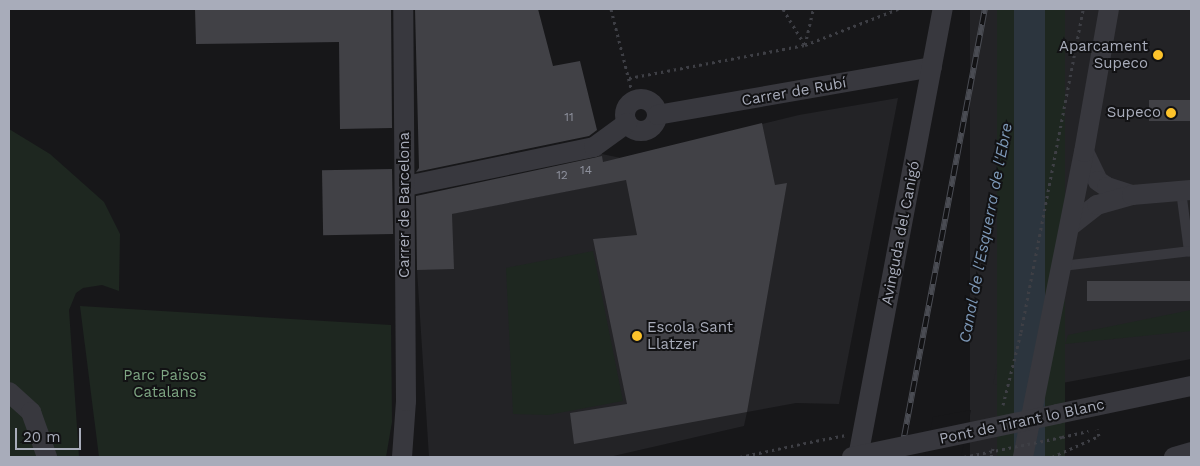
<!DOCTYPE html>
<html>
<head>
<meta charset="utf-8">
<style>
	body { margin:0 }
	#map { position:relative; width:1200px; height:466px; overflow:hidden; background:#171719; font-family:"Work Sans",sans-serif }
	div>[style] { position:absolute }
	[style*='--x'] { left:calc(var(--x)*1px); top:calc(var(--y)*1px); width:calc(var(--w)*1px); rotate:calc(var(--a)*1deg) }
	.built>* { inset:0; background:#232326; transform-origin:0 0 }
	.green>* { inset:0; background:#1e2720; transform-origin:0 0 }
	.water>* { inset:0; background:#2c353e; transform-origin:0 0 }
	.pier>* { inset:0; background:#171719 }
	.building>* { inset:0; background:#414146; transform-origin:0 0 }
	.path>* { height:3px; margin-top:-1.5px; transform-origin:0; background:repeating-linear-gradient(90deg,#3e3f45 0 2.5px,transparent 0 6.5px) }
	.service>* { height:10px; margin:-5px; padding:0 5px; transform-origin:5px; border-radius:5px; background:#38383e }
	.minor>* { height:20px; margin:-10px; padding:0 10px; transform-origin:10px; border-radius:10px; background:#38383e }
	.minor>.ring { margin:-10px; padding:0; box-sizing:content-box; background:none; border:20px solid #38383e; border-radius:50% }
	.rail>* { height:5.5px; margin-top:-2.75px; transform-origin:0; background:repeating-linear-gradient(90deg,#121214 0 11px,#4a4c53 0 22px); box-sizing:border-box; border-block:1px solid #4a4c53 }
	.path-bridge>* { height:3px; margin-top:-1.5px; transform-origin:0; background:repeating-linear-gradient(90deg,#3e3f45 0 2.5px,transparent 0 6.5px) }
	.minor-bridge>* { height:20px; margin:-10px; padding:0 10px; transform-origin:10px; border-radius:10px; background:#38383e }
	.dots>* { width:14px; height:14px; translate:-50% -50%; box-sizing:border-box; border:2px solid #121214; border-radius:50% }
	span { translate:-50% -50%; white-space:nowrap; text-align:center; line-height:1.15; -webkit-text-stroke:4px #121214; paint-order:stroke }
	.number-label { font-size:12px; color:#8e919d }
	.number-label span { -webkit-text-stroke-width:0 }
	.poi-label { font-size:15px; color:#a8acba }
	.right { translate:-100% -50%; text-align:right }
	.left { translate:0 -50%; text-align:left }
	.street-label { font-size:15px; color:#a8acba }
	.park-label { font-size:15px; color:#7ea683 }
	.water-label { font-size:16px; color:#7d98b7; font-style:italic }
	.frame { position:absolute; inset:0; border:10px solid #a8acba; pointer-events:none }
	.scale { position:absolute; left:15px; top:428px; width:66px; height:22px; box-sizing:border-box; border:2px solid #a8acba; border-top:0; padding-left:6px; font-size:15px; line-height:18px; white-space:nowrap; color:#a8acba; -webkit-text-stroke:4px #121214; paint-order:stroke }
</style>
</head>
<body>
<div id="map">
	<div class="built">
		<i style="left:970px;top:9px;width:27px;height:456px"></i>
		<i style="clip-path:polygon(1065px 9px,1191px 9px,1191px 359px,1057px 384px,993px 385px)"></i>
		<i style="clip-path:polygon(898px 98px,839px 404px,796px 403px,747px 412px,744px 426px,609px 457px,429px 457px,417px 270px,420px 220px,603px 184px,597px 153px,621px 158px,799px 115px)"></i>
	</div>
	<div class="green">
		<i style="left:997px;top:9px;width:17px;height:456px"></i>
		<i style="left:1045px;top:9px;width:20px;height:456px"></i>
		<i style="clip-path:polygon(9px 129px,50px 154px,104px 202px,120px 234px,119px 291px,102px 285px,83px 288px,76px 293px,69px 310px,79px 457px,9px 457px)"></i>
		<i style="clip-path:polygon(593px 251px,623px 401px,548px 415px,513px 414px,506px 268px)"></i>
		<i style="clip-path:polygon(80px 306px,391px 325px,392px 422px,386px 457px,99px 457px)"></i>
		<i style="clip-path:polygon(1191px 310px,1191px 331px,1065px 344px,1068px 335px)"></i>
	</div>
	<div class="water">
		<i style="left:1014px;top:9px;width:31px;height:456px"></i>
	</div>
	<div class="pier">
		<i style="clip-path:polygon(971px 410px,961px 457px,925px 457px,933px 417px)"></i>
	</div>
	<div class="building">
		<i style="clip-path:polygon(195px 9px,391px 9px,392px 128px,340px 129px,339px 42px,196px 44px)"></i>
		<i style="clip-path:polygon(415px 9px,538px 9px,553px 66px,580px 61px,597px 130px,589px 136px,416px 172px,419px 168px)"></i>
		<i style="left:1191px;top:100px;width:21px;height:42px;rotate:90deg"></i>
		<i style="clip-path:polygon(762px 123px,775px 185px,787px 183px,747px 412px,574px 444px,570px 413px,627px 404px,593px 239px,637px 235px,626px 180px,452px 214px,454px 269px,417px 270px,416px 196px,602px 156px,603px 162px)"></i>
		<i style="left:392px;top:169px;width:65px;height:70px;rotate:89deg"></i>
		<i style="left:1191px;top:281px;width:20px;height:104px;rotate:90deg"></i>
	</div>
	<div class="path">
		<i style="--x:611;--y:9;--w:94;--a:75.8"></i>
		<i style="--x:783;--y:9;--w:42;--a:58.6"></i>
		<i style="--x:805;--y:45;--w:37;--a:-77"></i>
		<i style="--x:629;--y:78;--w:179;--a:-10.6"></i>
		<i style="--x:805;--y:45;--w:100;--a:-21.2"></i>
		<i style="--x:1003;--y:405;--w:75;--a:-76.1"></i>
		<i style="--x:1021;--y:332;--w:329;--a:-79.1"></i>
		<i style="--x:1062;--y:437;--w:27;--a:-13"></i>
		<i style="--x:740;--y:457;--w:72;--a:-12.1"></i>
		<i style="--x:991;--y:457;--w:9;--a:-77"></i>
		<i style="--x:1052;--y:457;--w:51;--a:-24.1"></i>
		<i style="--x:1099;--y:436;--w:7;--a:-106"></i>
	</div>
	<div class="service">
		<i style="--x:1181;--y:191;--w:61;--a:82.4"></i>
		<i style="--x:1062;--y:266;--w:130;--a:-6.6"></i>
	</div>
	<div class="minor">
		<i class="ring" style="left:625px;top:99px;width:12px;height:12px"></i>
		<i style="--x:657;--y:115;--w:279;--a:-9.9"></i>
		<i style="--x:1084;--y:152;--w:32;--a:64"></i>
		<i style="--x:1098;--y:181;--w:11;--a:34"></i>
		<i style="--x:1107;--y:187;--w:26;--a:18"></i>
		<i style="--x:406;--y:186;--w:192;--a:-11.7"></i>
		<i style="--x:594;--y:147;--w:41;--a:-36"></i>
		<i style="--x:1070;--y:226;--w:34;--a:-38"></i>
		<i style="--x:1097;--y:205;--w:36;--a:-16"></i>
		<i style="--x:1132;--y:195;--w:59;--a:-4.8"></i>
		<i style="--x:9;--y:392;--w:30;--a:42"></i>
		<i style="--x:31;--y:412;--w:48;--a:70.4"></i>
		<i style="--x:1057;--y:414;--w:137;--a:-11.8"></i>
		<i style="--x:402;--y:457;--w:56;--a:-85.9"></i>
		<i style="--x:406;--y:401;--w:392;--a:-90.4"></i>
		<i style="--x:858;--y:457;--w:456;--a:-79.3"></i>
		<i style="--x:1023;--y:457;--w:311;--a:-78.7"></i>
		<i style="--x:1084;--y:152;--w:145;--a:-80.1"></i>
		<i style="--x:1174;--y:457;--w:18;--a:-16"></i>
	</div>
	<div class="rail">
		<i style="--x:900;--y:457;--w:456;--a:-79.3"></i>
	</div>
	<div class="path-bridge">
		<i style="--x:810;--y:442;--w:38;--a:-11"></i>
		<i style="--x:964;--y:457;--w:100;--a:-11.5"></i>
	</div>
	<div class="minor-bridge">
		<i style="--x:852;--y:457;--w:209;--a:-11.8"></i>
	</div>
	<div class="dots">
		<i style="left:1158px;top:55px;background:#fdc32b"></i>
		<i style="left:1171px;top:113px;background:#fdc32b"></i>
		<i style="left:637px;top:336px;background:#fdc32b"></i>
	</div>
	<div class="number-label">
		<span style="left:569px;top:118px">11</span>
		<span style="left:586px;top:171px">14</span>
		<span style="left:562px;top:176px">12</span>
	</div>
	<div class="poi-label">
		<span class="right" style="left:1148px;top:55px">Aparcament<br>Supeco</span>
		<span class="right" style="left:1161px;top:113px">Supeco</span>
		<span class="left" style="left:647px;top:336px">Escola Sant<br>Llatzer</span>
	</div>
	<div class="street-label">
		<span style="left:794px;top:92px;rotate:-10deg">Carrer de Rubí</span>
		<span style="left:405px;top:205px;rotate:-90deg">Carrer de Barcelona</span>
		<span style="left:901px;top:233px;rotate:-79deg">Avinguda del Canigó</span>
		<span style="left:1022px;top:422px;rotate:-12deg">Pont de Tirant lo Blanc</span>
	</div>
	<div class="park-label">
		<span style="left:165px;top:384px">Parc Països<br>Catalans</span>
	</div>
	<div class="water-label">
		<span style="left:986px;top:233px;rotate:-79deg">Canal de l'Esquerra de l'Ebre</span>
	</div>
	<div class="frame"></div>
	<div class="scale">20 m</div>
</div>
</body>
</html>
